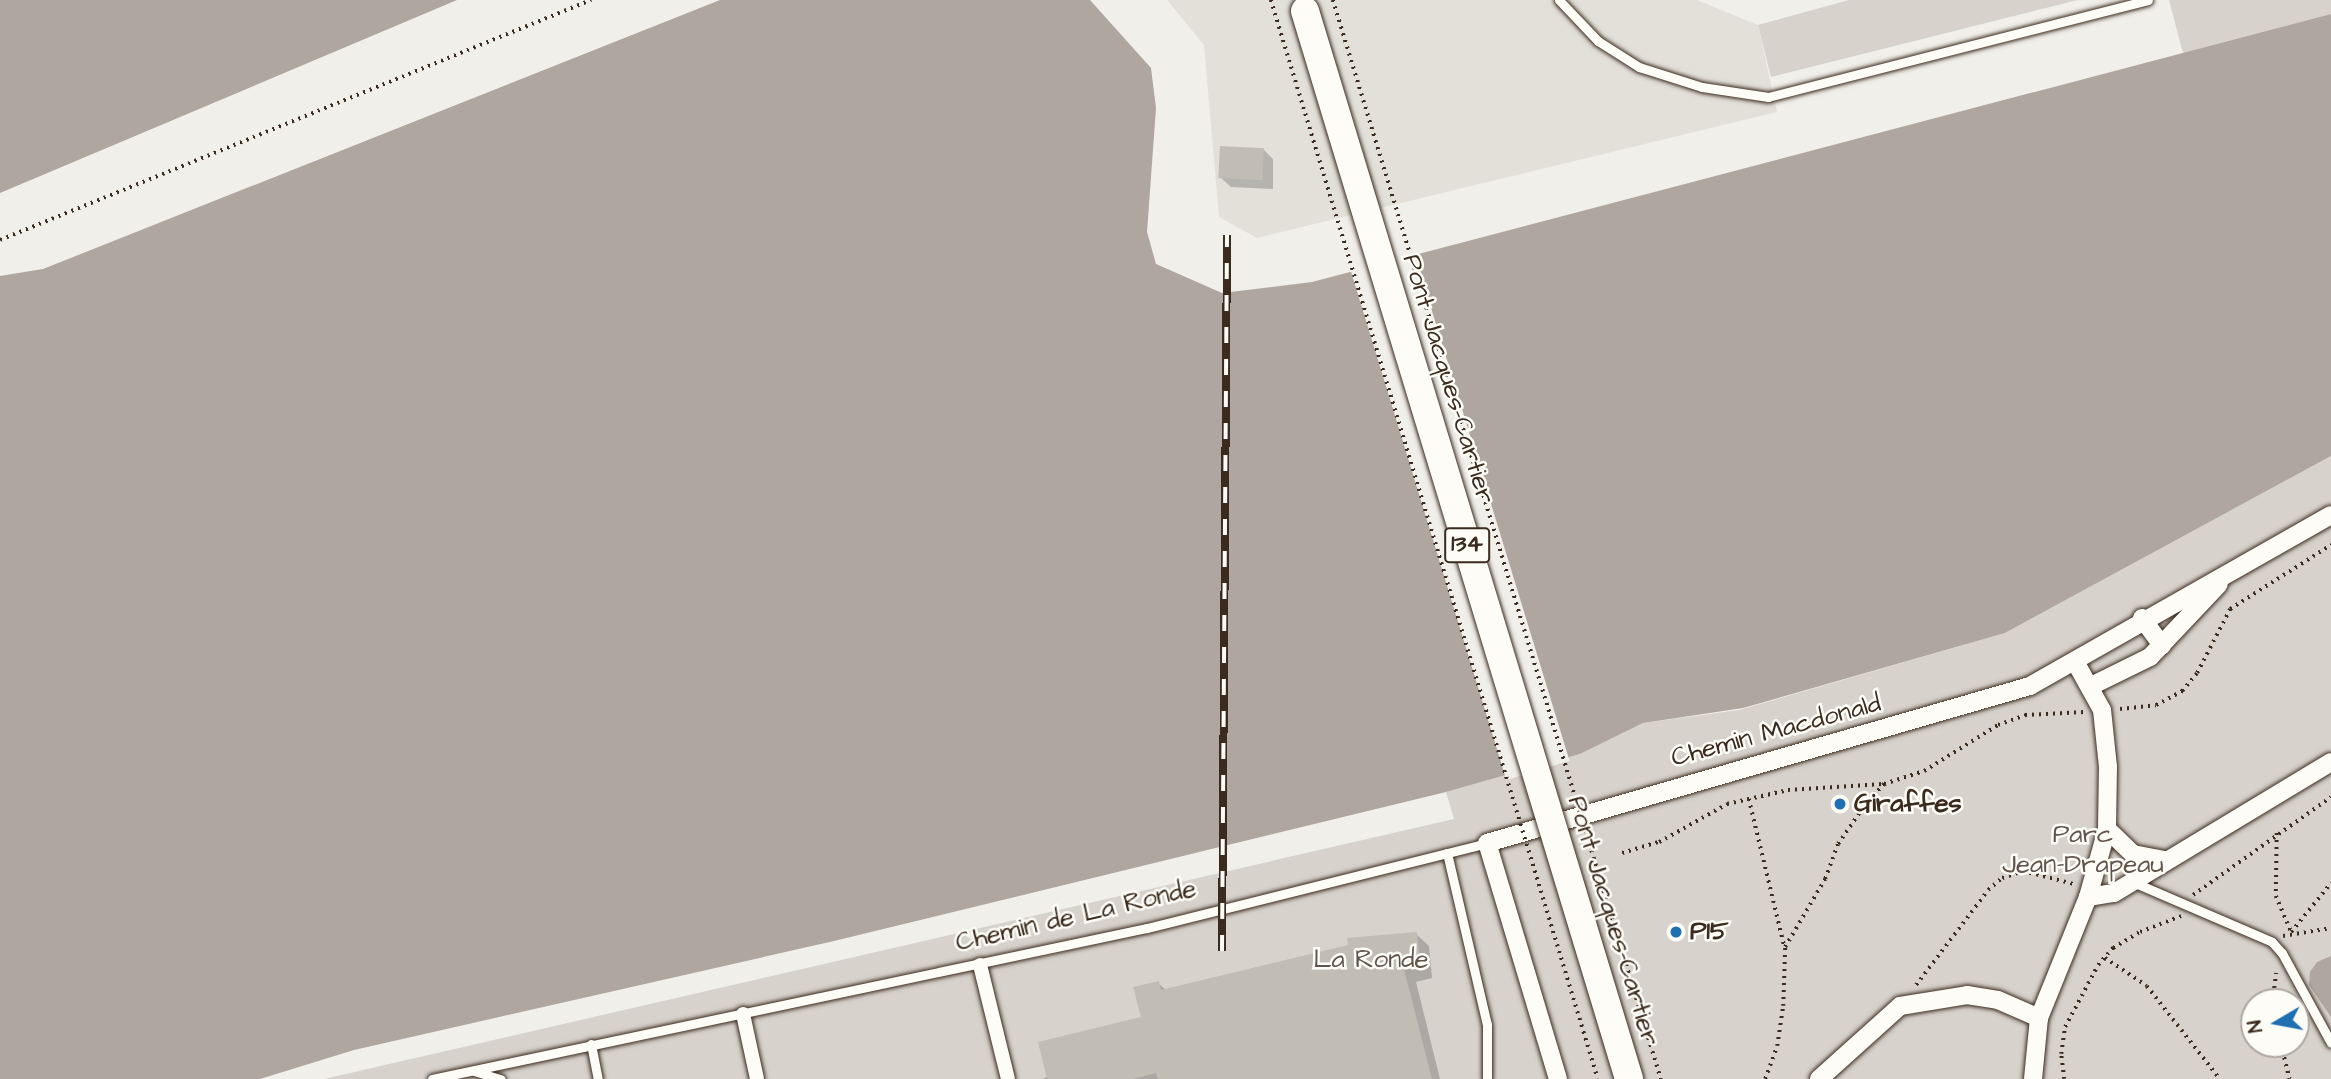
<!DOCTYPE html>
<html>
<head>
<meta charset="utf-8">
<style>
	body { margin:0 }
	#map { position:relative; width:2331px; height:1079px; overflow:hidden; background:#f1efea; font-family:"Architects Daughter",sans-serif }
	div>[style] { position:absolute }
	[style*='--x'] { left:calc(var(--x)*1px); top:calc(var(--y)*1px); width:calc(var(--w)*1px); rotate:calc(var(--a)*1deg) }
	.built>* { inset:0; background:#e3e0da }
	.green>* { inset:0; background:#d7d2cc }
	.water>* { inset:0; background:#aea69f }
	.pier>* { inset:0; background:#f1efea; transform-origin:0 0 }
	.shadow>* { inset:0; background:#0003 }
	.building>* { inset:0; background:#c1bcb4; transform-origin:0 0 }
	.path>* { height:3.5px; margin-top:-1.75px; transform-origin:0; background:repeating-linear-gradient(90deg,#3b2a1e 0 2px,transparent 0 7px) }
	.roads { filter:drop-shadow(0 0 2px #3b2a1e) drop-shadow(0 0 2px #3b2a1e) }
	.service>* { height:9px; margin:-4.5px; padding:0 4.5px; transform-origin:4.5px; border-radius:4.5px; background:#fdfcf7 }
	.pedestrian>* { height:14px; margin:-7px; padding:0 7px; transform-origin:7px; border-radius:7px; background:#fdfcf7 }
	.minor>* { height:18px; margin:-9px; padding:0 9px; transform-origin:9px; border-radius:9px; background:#fdfcf7 }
	.rail>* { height:8px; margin-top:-4px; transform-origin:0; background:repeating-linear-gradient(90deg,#fdfcf7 0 16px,#3b2a1e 0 32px); box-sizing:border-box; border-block:2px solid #3b2a1e }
	.path-bridge>* { height:3.5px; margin-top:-1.75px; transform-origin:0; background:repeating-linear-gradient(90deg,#3b2a1e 0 2px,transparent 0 7px) }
	.bridges { filter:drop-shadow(0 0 2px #3b2a1e) drop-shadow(0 0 2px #3b2a1e) }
	.primary-bridge>* { height:28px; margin:-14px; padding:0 14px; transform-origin:14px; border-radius:14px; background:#fdfcf7 }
	.dots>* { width:19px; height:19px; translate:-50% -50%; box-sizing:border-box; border:4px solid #fdfcf7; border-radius:50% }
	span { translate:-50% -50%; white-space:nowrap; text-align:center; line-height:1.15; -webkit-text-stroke:5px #fdfcf7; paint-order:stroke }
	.shield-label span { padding:2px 5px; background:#fdfcf7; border:2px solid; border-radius:5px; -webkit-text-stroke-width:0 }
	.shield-label { font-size:24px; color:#3b2a1e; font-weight:700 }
	.street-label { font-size:26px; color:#3b2a1e }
	.poi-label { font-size:26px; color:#3b2a1e; font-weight:700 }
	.left { translate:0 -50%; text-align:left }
	.park-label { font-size:26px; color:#62544a }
	.north { position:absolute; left:2240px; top:988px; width:70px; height:70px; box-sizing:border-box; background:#fdfcf7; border:2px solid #afa8a0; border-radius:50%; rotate:260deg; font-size:19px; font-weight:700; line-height:28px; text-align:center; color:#3b2a1e }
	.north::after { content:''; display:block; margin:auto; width:24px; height:32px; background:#1f6fb2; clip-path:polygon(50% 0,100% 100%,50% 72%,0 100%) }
</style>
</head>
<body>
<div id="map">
	<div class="built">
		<i style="clip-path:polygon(1167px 0,1697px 0,1758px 25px,1777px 112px,1257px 238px,1219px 217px,1204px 45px)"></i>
	</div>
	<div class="green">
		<i style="clip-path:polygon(1849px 0,2078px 0,1771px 77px,1758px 25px)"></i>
		<i style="clip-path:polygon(2169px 0,2331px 0,2331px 14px,2183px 53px)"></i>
		<i style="clip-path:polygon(evenodd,2331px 456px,2331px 1079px,324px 1079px,1454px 819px,1446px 792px,1580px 754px,1643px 723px,1739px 710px,2005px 633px,2331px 456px,2254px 1002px,2296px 1002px,2296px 1044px,2254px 1044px,2254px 1002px)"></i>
	</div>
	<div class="water">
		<i style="clip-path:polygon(0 0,457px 0,0 193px)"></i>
		<i style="clip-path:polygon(720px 0,1090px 0,1151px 68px,1156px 108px,1147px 232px,1156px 264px,1222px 293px,1312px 282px,2331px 14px,2331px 456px,2005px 633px,1743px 708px,1643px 723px,1580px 754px,1446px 792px,834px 941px,354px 1050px,260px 1079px,0 1079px,0 276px,43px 269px)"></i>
		<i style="clip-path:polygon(2331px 956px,2331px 1017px,2309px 985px,2310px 972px,2317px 962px)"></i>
	</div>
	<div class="pier">
		<i style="left:1414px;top:252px;width:532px;height:66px;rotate:73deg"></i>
	</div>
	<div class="shadow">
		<i style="clip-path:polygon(1264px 150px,1273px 159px,1273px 189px,1231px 187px,1221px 178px)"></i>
		<i style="clip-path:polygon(1416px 934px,1429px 946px,1432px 978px,1416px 982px,1440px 1079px,1043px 1079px,1143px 1018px,1158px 983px,1167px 991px)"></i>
	</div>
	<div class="building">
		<i style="left:1220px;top:146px;width:44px;height:32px;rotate:3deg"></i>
		<i style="clip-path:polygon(1417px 932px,1420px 965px,1404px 969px,1432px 1079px,1158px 1079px,1156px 1073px,1133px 1079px,1047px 1079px,1038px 1042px,1141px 1017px,1133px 987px,1159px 981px,1161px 990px,1348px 945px,1347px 938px)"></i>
	</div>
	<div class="path">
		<i style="--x:0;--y:240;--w:638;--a:-22.1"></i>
		<i style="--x:2120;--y:709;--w:36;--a:-6"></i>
		<i style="--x:2156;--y:705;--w:30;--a:-28"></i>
		<i style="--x:2182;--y:691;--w:23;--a:-50"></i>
		<i style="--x:2197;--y:673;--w:72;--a:-62.7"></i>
		<i style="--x:2230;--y:609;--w:120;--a:-32.4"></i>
		<i style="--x:1749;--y:799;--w:150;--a:76.5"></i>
		<i style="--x:2277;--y:833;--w:63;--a:90.9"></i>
		<i style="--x:2276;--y:896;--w:39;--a:67"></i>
		<i style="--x:2291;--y:932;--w:63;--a:-50.8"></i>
		<i style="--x:1622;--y:853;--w:39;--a:-17"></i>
		<i style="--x:1659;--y:842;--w:78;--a:-29.2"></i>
		<i style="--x:1727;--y:804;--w:63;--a:-12.9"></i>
		<i style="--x:1788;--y:790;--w:95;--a:-3.6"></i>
		<i style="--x:2193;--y:895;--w:169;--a:-35.4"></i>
		<i style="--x:2283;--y:936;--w:49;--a:-9.5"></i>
		<i style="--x:2105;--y:958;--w:50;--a:33.7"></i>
		<i style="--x:2147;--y:986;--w:118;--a:51.9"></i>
		<i style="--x:1916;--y:985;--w:119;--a:-52.8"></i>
		<i style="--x:1988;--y:890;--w:18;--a:-41"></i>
		<i style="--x:2002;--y:878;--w:22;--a:-18"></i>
		<i style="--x:2023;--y:871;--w:53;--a:14.3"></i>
		<i style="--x:2272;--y:1002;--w:29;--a:-82"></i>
		<i style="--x:2281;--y:1044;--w:36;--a:76"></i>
		<i style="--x:1765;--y:1079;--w:35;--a:-70"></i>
		<i style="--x:1777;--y:1046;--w:40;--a:-81.5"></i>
		<i style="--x:1783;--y:1006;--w:59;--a:-88.1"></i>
		<i style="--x:1785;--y:947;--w:79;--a:-59.5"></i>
		<i style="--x:1825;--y:879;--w:37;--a:-70"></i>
		<i style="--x:1838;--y:844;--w:46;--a:-55.6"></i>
		<i style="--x:1864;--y:806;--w:30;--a:-48"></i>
		<i style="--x:1884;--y:784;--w:42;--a:-18"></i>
		<i style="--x:1924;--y:771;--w:87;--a:-31.9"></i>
		<i style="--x:1998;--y:725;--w:29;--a:-20"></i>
		<i style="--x:2025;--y:715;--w:59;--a:-2.9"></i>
		<i style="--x:2064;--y:1079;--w:25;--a:-97"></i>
		<i style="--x:2061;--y:1054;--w:27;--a:-82"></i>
		<i style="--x:2065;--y:1027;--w:70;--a:-62"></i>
		<i style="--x:2098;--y:965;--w:23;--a:-49"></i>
		<i style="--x:2113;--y:948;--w:31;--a:-31"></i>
		<i style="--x:2140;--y:932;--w:44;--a:-21.3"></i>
	</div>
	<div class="roads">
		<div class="service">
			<i style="--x:1559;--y:0;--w:57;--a:46.4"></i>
			<i style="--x:1598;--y:41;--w:49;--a:32.4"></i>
			<i style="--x:1639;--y:67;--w:66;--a:17.6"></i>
			<i style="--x:1702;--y:87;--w:67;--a:8.6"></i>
			<i style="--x:1768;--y:97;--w:392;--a:-14.3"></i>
			<i style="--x:1447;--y:853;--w:177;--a:76.9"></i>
			<i style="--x:1487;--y:1025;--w:54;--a:90"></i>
			<i style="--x:2133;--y:882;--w:151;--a:23.3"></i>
			<i style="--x:2272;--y:942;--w:15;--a:48"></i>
			<i style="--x:2282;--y:953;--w:102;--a:61.4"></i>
			<i style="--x:591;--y:1044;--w:36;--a:79"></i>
			<i style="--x:474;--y:1071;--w:28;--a:17"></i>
			<i style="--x:432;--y:1079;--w:731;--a:-11.93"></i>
			<i style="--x:1147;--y:928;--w:350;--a:-14"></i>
		</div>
		<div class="pedestrian">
			<i style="--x:980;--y:965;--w:117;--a:76.2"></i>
			<i style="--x:743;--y:1014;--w:66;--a:77.8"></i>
		</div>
		<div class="minor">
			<i style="--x:2142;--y:618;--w:34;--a:54"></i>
			<i style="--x:2091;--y:686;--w:66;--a:-26.2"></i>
			<i style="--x:2150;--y:657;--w:100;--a:-46.6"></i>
			<i style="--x:2107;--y:829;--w:36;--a:44"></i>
			<i style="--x:2133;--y:854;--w:32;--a:11"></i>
			<i style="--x:2088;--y:897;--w:26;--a:-9"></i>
			<i style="--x:2114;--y:893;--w:253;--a:-31.1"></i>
			<i style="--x:1558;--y:1079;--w:246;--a:-106.7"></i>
			<i style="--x:1487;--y:843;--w:565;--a:-16.13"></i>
			<i style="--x:2030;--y:686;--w:346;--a:-29.6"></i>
			<i style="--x:1819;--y:1079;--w:109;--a:-42"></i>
			<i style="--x:1900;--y:1006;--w:68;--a:-9.3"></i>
			<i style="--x:1967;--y:995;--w:31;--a:9"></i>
			<i style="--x:1998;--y:1000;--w:45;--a:23.7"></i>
			<i style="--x:2033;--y:1079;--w:61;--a:-84.4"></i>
			<i style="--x:2039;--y:1018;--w:131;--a:-68"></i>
			<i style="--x:2088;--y:897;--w:71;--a:-74.4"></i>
			<i style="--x:2107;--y:829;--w:62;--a:-89.1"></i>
			<i style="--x:2108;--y:767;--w:57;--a:-96"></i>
			<i style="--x:2102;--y:710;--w:54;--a:-119"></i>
		</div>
	</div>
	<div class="rail">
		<i style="--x:1222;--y:951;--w:716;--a:-89.6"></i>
	</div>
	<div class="path-bridge">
		<i style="--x:1271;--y:0;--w:1127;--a:73.14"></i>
		<i style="--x:1333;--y:0;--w:1128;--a:73.09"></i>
	</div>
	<div class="bridges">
		<div class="primary-bridge">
			<i style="--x:1305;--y:11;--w:1116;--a:73.12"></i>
		</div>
	</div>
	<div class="dots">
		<i style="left:1840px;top:804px;background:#1f6fb2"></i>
		<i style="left:1676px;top:932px;background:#1f6fb2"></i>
	</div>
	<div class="shield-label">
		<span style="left:1467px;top:545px">134</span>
	</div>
	<div class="street-label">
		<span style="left:1448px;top:379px;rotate:73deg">Pont Jacques-Cartier</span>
		<span style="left:1776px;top:731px;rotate:-15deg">Chemin Macdonald</span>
		<span style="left:1076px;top:916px;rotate:-13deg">Chemin de La Ronde</span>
		<span style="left:1613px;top:921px;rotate:73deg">Pont Jacques-Cartier</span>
	</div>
	<div class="poi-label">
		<span class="left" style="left:1854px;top:804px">Giraffes</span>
		<span class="left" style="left:1690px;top:932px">P15</span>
	</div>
	<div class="park-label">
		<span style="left:2083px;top:850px">Parc<br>Jean-Drapeau</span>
		<span style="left:1371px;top:960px">La Ronde</span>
	</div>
	<div class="north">N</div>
</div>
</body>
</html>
